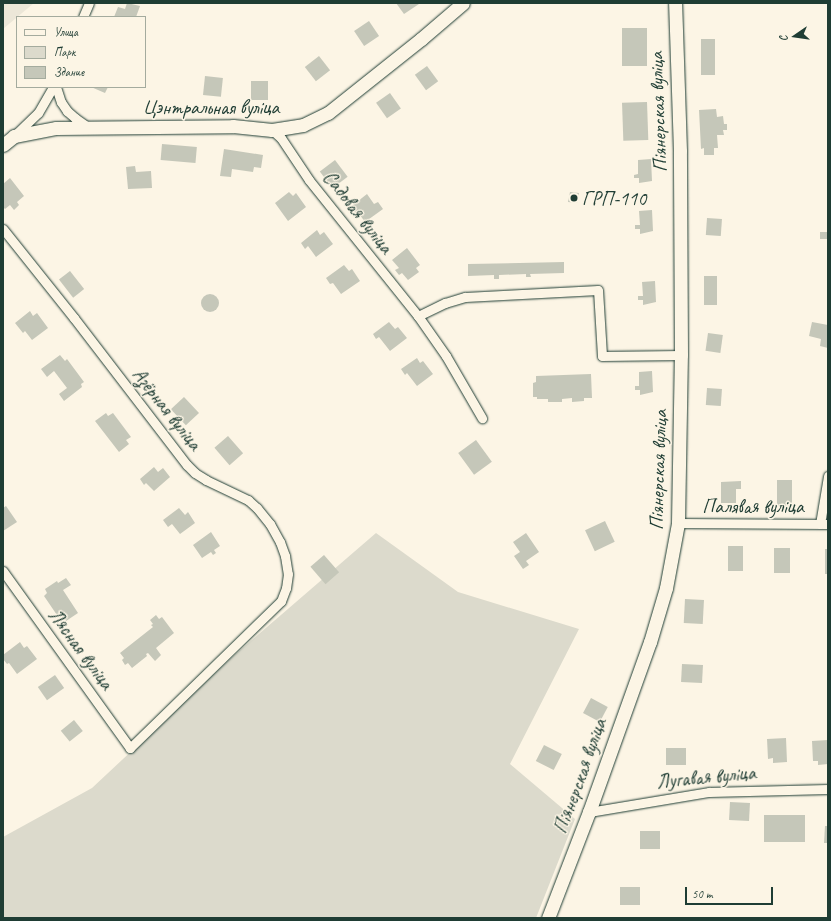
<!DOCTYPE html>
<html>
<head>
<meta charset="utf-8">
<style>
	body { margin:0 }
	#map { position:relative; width:831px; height:921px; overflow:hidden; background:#fcf5e5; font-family:Caveat,sans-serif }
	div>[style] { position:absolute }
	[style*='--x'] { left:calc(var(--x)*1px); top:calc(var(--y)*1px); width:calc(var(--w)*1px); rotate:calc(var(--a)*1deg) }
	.built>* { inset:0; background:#ece7d8 }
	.green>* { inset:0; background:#dcdacc }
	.building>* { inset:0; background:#c5c7b9; transform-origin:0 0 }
	.round { border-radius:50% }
	.roads { filter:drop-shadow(0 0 1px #1f3d34) drop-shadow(0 0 1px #1f3d34) }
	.street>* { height:9px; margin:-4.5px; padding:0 4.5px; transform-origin:4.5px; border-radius:4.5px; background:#fcf5e5 }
	.secondary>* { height:13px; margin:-6.5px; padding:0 6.5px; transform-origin:6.5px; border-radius:6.5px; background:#fcf5e5 }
	.dots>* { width:11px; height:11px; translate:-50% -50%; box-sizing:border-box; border:2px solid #fcf5e5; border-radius:50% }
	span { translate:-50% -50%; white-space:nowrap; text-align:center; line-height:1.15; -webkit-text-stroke:3px #fcf5e5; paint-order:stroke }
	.street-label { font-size:20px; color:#1f3d34 }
	.poi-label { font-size:20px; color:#1f3d34 }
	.left { translate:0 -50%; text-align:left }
	.frame { position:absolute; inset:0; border:4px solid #1f3d34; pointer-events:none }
	.legend { position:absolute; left:16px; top:16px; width:130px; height:72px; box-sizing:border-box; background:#fcf5e5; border:1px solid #a4ab9e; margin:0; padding:5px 7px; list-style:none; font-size:12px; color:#1f3d34 }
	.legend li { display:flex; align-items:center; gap:8px; height:20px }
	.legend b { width:20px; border:1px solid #a4ab9e }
	.north { position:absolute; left:775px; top:16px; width:40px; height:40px; -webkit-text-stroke:3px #fcf5e5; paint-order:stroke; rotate:257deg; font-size:11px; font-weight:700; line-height:16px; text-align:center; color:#1f3d34 }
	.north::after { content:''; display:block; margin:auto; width:14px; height:18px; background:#1f3d34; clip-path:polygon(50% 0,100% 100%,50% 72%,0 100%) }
	.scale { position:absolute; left:685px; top:887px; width:88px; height:18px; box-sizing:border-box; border:2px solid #1f3d34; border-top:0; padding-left:5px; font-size:12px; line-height:14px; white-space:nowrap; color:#1f3d34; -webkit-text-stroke:3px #fcf5e5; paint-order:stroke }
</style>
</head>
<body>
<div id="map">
	<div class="built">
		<i style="clip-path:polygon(3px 3px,34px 3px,3px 29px)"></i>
	</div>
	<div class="green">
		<i style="clip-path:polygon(376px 533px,458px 592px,579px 629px,510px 764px,575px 819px,536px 918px,3px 918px,3px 837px,92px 788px,230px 659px)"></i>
	</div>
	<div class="building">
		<i style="clip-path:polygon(127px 3px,140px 6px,136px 17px,114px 17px,118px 7px,125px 9px)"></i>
		<i style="clip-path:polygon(396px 3px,418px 3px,419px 4px,404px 14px)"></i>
		<i style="left:369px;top:21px;width:18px;height:18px;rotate:56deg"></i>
		<i style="left:622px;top:28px;width:25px;height:38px"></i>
		<i style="left:701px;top:39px;width:14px;height:36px"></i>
		<i style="left:319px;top:56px;width:18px;height:18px;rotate:52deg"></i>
		<i style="left:427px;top:66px;width:19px;height:15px;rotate:54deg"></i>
		<i style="left:205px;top:76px;width:18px;height:19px;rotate:6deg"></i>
		<i style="left:251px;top:81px;width:17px;height:19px"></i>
		<i style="clip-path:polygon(91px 87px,108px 87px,105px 93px)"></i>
		<i style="left:390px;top:93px;width:19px;height:17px;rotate:55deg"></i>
		<i style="left:647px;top:102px;width:38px;height:25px;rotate:88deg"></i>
		<i style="clip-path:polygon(716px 109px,717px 117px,723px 116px,724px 124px,727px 124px,727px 130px,723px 130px,724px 135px,717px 135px,718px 148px,714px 148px,714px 155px,704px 155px,704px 148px,701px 149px,699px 110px)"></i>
		<i style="left:162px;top:144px;width:35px;height:16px;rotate:5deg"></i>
		<i style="clip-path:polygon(224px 149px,263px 155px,261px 168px,254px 167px,253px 172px,232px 169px,231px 177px,220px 176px)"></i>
		<i style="clip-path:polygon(651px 159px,652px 181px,639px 183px,639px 178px,634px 178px,634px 175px,638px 174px,638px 160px)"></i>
		<i style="left:335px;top:160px;width:21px;height:19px;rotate:53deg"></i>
		<i style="clip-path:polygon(135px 166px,136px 172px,151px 171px,152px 188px,128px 189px,126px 167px)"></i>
		<i style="clip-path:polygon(10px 178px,24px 196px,17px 202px,19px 205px,14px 210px,10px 205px,5px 209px,3px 207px,3px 184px)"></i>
		<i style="clip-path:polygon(289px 192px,293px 196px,296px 193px,306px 207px,288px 221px,275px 203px)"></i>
		<i style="clip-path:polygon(570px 192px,579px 193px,577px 203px,568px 202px)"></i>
		<i style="clip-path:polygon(367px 194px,374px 204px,378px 202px,383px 209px,365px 222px,360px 215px,355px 218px,348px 209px)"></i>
		<i style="clip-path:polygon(652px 210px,653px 231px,640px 234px,640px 229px,635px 229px,635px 225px,640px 225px,639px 211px)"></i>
		<i style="left:707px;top:218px;width:15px;height:17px;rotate:4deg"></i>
		<i style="clip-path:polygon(317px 230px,320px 235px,324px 232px,333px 244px,316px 257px,308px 246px,305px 249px,301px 243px)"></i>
		<i style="left:820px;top:232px;width:8px;height:7px"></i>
		<i style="clip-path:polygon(407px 248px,420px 265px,416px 268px,419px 272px,408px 280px,402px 273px,399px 275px,395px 270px,399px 268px,392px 260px)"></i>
		<i style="clip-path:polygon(564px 262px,564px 273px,530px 274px,531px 277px,526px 277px,526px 274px,499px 275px,499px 279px,494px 279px,494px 275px,468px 276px,468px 264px)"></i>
		<i style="clip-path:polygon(344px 265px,349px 271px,352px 269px,360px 281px,341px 294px,333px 283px,330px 284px,326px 278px)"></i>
		<i style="left:70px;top:271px;width:23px;height:14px;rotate:52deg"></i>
		<i style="left:704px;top:276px;width:13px;height:29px"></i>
		<i style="clip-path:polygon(655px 281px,656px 302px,643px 305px,643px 300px,638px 300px,638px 296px,643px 296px,642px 282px)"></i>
		<i class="round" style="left:201px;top:294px;width:18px;height:18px"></i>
		<i style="clip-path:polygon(30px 311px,33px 316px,37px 313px,48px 328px,32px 340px,25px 331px,23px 333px,15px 323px)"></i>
		<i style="clip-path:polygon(389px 322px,395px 329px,398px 327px,407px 338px,390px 351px,379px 337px,376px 339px,373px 334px)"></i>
		<i style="clip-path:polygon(812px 322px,828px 325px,828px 348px,820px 346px,821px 339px,809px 336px)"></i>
		<i style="left:708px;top:333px;width:15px;height:18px;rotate:8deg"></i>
		<i style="clip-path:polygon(60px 355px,65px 361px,67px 359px,84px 382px,81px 384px,82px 387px,64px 401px,59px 394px,67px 388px,54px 371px,47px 377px,41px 369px)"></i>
		<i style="clip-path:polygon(417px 358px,420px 363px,423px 361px,433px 374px,417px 386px,407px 373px,405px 375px,401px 369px)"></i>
		<i style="clip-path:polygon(652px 371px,653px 392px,640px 395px,640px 390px,635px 390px,635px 386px,639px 386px,639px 372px)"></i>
		<i style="clip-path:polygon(591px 374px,592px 398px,584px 398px,584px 401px,572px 402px,572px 398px,562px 399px,562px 402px,548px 402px,548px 399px,537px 399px,537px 397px,533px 397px,533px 383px,536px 382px,536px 376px)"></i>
		<i style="left:707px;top:388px;width:15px;height:17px;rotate:4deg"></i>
		<i style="left:184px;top:397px;width:22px;height:18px;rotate:47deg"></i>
		<i style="clip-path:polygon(106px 413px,108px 416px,113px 413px,131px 437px,126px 440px,129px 444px,119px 452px,95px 421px)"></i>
		<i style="left:228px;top:436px;width:23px;height:18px;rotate:49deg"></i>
		<i style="left:476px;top:440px;width:27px;height:22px;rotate:54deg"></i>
		<i style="clip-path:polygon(154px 467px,158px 472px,163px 468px,170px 477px,154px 491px,146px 483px,144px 485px,140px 479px)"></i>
		<i style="left:777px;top:480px;width:15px;height:26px"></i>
		<i style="clip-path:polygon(741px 481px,741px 489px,736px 489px,736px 503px,721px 503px,721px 482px)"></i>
		<i style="clip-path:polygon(6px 506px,17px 522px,3px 531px,3px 508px)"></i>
		<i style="clip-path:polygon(179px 508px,185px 515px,188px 512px,195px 523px,180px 534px,172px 524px,168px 527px,163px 520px)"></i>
		<i style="left:605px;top:521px;width:23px;height:22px;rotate:65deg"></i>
		<i style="clip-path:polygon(211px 532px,220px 546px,214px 550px,216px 553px,213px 555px,211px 552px,202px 558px,193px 545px)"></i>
		<i style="clip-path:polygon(526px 533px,539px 552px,526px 561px,529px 565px,523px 569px,514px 556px,520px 552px,513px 542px)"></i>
		<i style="left:728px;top:546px;width:15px;height:25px"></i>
		<i style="left:774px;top:548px;width:16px;height:25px"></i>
		<i style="left:825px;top:549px;width:3px;height:25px"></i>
		<i style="left:324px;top:555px;width:23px;height:18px;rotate:49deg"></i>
		<i style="clip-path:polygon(66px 578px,71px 585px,63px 590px,78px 613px,66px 621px,63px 616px,59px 618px,44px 596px,47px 593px,45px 589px,57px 581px,58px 583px)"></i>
		<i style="left:685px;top:599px;width:19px;height:24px;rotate:3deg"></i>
		<i style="clip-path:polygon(156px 615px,159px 619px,162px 617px,174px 633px,156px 648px,161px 655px,155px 661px,148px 653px,146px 654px,147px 656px,132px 668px,128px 663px,125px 665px,122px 660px,124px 658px,120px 653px,153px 627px,151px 625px,153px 624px,150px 620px)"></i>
		<i style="clip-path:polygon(20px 642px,24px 648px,27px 646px,37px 659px,17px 674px,9px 663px,7px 664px,3px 659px,3px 655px)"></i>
		<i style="left:682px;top:664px;width:21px;height:18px;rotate:3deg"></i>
		<i style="left:55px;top:675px;width:16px;height:21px;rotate:55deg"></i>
		<i style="left:591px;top:698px;width:19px;height:17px;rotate:28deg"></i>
		<i style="left:74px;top:720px;width:14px;height:17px;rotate:51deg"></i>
		<i style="clip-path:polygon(786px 738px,787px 762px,773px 763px,773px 758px,768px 759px,767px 739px)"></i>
		<i style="clip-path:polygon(828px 740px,828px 764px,818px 765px,818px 761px,813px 761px,812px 741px)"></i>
		<i style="left:544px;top:745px;width:20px;height:18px;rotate:27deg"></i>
		<i style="left:666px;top:748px;width:20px;height:17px"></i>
		<i style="left:730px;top:802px;width:20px;height:18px;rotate:3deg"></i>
		<i style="left:764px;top:815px;width:41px;height:27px"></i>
		<i style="clip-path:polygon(825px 826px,828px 826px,828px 843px,824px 843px)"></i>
		<i style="left:640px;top:831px;width:20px;height:18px"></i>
		<i style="left:620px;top:887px;width:20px;height:18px"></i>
	</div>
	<div class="roads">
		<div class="street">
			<i style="--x:83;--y:17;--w:15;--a:-67"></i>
			<i style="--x:56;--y:87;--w:16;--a:72"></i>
			<i style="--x:61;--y:102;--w:11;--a:56"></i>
			<i style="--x:67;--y:111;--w:11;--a:41"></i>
			<i style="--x:75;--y:118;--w:16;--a:35"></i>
			<i style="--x:272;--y:130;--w:12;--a:42"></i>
			<i style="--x:281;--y:138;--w:50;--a:56.3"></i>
			<i style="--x:309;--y:180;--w:174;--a:51.3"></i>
			<i style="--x:418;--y:316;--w:49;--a:55"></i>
			<i style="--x:446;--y:356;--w:72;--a:59.9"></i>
			<i style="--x:14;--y:136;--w:33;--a:-44"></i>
			<i style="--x:38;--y:113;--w:30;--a:-60"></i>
			<i style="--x:3;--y:229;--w:114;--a:51.4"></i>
			<i style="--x:74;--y:318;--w:185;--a:52.5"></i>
			<i style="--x:187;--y:465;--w:11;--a:45"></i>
			<i style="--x:195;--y:473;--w:13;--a:32"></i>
			<i style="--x:206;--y:480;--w:47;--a:25.5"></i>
			<i style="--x:248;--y:500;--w:12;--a:42"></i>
			<i style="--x:257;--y:508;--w:21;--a:51"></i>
			<i style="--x:270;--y:524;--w:21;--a:61"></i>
			<i style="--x:280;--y:542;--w:15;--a:70"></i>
			<i style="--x:285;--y:556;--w:18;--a:81"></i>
			<i style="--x:288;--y:574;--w:14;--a:98"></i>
			<i style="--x:286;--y:588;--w:14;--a:111"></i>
			<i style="--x:281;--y:601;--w:211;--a:135.8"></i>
			<i style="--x:130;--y:748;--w:218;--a:-125.7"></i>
			<i style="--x:418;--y:316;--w:30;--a:-26"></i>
			<i style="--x:445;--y:303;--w:21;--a:-17"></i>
			<i style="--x:465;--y:297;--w:133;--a:-3"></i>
			<i style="--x:598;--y:290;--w:66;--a:86.5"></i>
			<i style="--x:602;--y:356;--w:79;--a:-0.7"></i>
			<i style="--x:678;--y:523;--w:150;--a:0.4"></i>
			<i style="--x:820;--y:524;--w:49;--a:-80.5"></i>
			<i style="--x:589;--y:812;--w:122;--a:-9.5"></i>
			<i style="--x:709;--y:792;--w:119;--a:-1.4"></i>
		</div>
		<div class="secondary">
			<i style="--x:3;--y:145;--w:14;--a:-39"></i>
			<i style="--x:14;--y:136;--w:43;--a:-10.8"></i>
			<i style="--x:56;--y:128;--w:177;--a:-0.6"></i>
			<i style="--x:233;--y:126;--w:39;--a:6"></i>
			<i style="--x:272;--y:130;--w:31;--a:-9"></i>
			<i style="--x:303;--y:125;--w:28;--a:-26"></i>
			<i style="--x:328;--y:113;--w:119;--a:-38.5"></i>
			<i style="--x:421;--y:39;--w:55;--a:-40.6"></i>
			<i style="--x:548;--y:918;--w:114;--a:-68.9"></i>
			<i style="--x:589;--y:812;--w:181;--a:-70.3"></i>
			<i style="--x:650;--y:642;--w:56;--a:-73.5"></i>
			<i style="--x:666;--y:588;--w:66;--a:-79.5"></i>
			<i style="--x:678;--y:523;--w:168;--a:-89"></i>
			<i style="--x:681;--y:355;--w:204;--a:-90.3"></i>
			<i style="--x:680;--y:151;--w:148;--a:-91.9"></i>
		</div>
	</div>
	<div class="dots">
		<i style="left:574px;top:198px;background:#1f3d34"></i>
	</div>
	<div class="street-label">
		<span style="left:211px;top:107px">Цэнтральная вуліца</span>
		<span style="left:658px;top:112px;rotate:-92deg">Піянерская вуліца</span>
		<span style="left:358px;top:212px;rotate:52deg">Садовая вуліца</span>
		<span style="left:167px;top:409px;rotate:52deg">Азёрная вуліца</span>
		<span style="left:658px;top:470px;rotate:-88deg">Піянерская вуліца</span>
		<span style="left:753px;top:506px">Палявая вуліца</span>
		<span style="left:81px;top:649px;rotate:54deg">Лясная вуліца</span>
		<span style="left:580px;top:776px;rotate:-70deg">Піянерская вуліца</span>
		<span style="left:706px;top:777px;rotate:-5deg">Лугавая вуліца</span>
	</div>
	<div class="poi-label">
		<span class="left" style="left:582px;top:198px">ГРП-110</span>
	</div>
	<div class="frame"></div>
	<ul class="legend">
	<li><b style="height:5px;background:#fcf5e5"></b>Улица</li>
	<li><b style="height:11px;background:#dcdacc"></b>Парк</li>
	<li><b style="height:11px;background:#c5c7b9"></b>Здание</li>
	</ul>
	<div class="north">С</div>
	<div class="scale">50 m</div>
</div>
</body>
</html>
